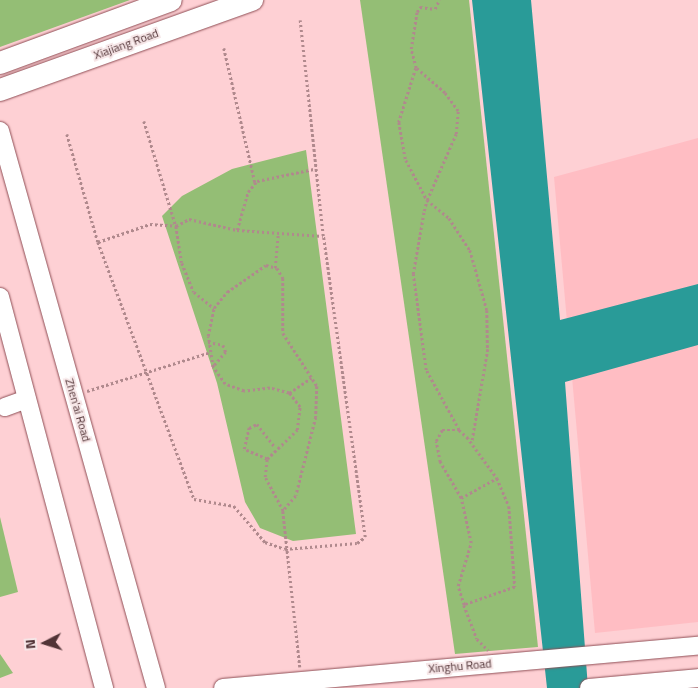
<!DOCTYPE html>
<html>
<head>
<meta charset="utf-8">
<style>
	body { margin:0 }
	#map { position:relative; width:698px; height:688px; overflow:hidden; background:#fed0d4; font-family:"Titillium Web",sans-serif }
	div>[style] { position:absolute }
	[style*='--x'] { left:calc(var(--x)*1px); top:calc(var(--y)*1px); width:calc(var(--w)*1px); rotate:calc(var(--a)*1deg) }
	.built>* { inset:0; background:#ffbdc3 }
	.green>* { inset:0; background:#94be75 }
	.water>* { inset:0; background:#299b98 }
	.path>* { height:2.5px; margin-top:-1.25px; transform-origin:0; background:repeating-linear-gradient(90deg,#b0898d 0 2.5px,transparent 0 5px) }
	.roads { filter:drop-shadow(0 0 1px #8f4f56) drop-shadow(0 0 1px #8f4f56) }
	.minor>* { height:18px; margin:-9px; padding:0 9px; transform-origin:9px; border-radius:9px; background:#fff }
	.major>* { height:22px; margin:-11px; padding:0 11px; transform-origin:11px; border-radius:11px; background:#fff }
	span { translate:-50% -50%; white-space:nowrap; text-align:center; line-height:1.15; -webkit-text-stroke:4px #f6e6e7; paint-order:stroke }
	.street-label { font-size:12px; color:#513336 }
	.north { position:absolute; left:20px; top:618px; width:50px; height:50px; -webkit-text-stroke:4px #f6e6e7; paint-order:stroke; rotate:265deg; font-size:14px; font-weight:700; line-height:20px; text-align:center; color:#513336 }
	.north::after { content:''; display:block; margin:auto; width:18px; height:22px; background:#513336; clip-path:polygon(50% 0,100% 100%,50% 72%,0 100%) }
</style>
</head>
<body>
<div id="map">
	<div class="built">
		<i style="clip-path:polygon(698px 138px,698px 622px,595px 633px,554px 177px)"></i>
	</div>
	<div class="green">
		<i style="clip-path:polygon(0 0,130px 0,0 47px)"></i>
		<i style="clip-path:polygon(360px 0,469px 0,538px 647px,455px 654px)"></i>
		<i style="clip-path:polygon(306px 150px,356px 534px,293px 541px,260px 528px,245px 502px,217px 383px,162px 216px,182px 196px,232px 169px)"></i>
		<i style="clip-path:polygon(0 517px,18px 592px,0 597px)"></i>
		<i style="clip-path:polygon(0 654px,13px 673px,0 678px)"></i>
	</div>
	<div class="water">
		<i style="clip-path:polygon(472px 0,531px 0,560px 320px,698px 284px,698px 345px,565px 382px,588px 688px,547px 688px)"></i>
	</div>
	<div class="path">
		<i style="--x:224;--y:48;--w:138;--a:77"></i>
		<i style="--x:416;--y:68;--w:20;--a:-105"></i>
		<i style="--x:411;--y:49;--w:37;--a:-81"></i>
		<i style="--x:417;--y:12;--w:6;--a:-59"></i>
		<i style="--x:420;--y:7;--w:15;--a:8"></i>
		<i style="--x:435;--y:9;--w:10;--a:-66"></i>
		<i style="--x:144;--y:121;--w:110;--a:73.1"></i>
		<i style="--x:176;--y:226;--w:37;--a:81"></i>
		<i style="--x:182;--y:263;--w:31;--a:68"></i>
		<i style="--x:194;--y:292;--w:26;--a:39"></i>
		<i style="--x:67;--y:134;--w:112;--a:74"></i>
		<i style="--x:98;--y:242;--w:274;--a:69.5"></i>
		<i style="--x:194;--y:499;--w:41;--a:9.9"></i>
		<i style="--x:234;--y:506;--w:48;--a:49.3"></i>
		<i style="--x:265;--y:542;--w:21;--a:19"></i>
		<i style="--x:285;--y:549;--w:72;--a:-4.8"></i>
		<i style="--x:357;--y:543;--w:10;--a:-37"></i>
		<i style="--x:365;--y:537;--w:304;--a:-97.9"></i>
		<i style="--x:237;--y:230;--w:86;--a:4"></i>
		<i style="--x:323;--y:236;--w:217;--a:-96.1"></i>
		<i style="--x:98;--y:242;--w:55;--a:-19.1"></i>
		<i style="--x:150;--y:224;--w:26;--a:4"></i>
		<i style="--x:176;--y:226;--w:15;--a:-28"></i>
		<i style="--x:189;--y:219;--w:49;--a:12.9"></i>
		<i style="--x:237;--y:230;--w:40;--a:-74"></i>
		<i style="--x:248;--y:192;--w:14;--a:-51"></i>
		<i style="--x:257;--y:181;--w:58;--a:-11.9"></i>
		<i style="--x:275;--y:268;--w:33;--a:-85"></i>
		<i style="--x:208;--y:342;--w:15;--a:11"></i>
		<i style="--x:223;--y:345;--w:8;--a:67"></i>
		<i style="--x:226;--y:352;--w:20;--a:131"></i>
		<i style="--x:87;--y:391;--w:130;--a:-17.5"></i>
		<i style="--x:289;--y:393;--w:27;--a:-34"></i>
		<i style="--x:459;--y:430;--w:68;--a:-118.8"></i>
		<i style="--x:426;--y:370;--w:97;--a:-97.7"></i>
		<i style="--x:413;--y:274;--w:64;--a:-80.1"></i>
		<i style="--x:424;--y:211;--w:11;--a:-75"></i>
		<i style="--x:427;--y:200;--w:72;--a:-66.3"></i>
		<i style="--x:456;--y:134;--w:23;--a:-85"></i>
		<i style="--x:458;--y:111;--w:22;--a:-126"></i>
		<i style="--x:445;--y:93;--w:38;--a:-139"></i>
		<i style="--x:416;--y:68;--w:57;--a:107.5"></i>
		<i style="--x:399;--y:122;--w:39;--a:80"></i>
		<i style="--x:406;--y:160;--w:45;--a:62.3"></i>
		<i style="--x:427;--y:200;--w:28;--a:39"></i>
		<i style="--x:449;--y:218;--w:38;--a:57"></i>
		<i style="--x:470;--y:250;--w:62;--a:74.2"></i>
		<i style="--x:487;--y:310;--w:39;--a:89"></i>
		<i style="--x:488;--y:349;--w:95;--a:99.7"></i>
		<i style="--x:267;--y:459;--w:25;--a:-157"></i>
		<i style="--x:244;--y:449;--w:22;--a:-77"></i>
		<i style="--x:249;--y:428;--w:9;--a:-27"></i>
		<i style="--x:257;--y:424;--w:29;--a:52"></i>
		<i style="--x:461;--y:498;--w:42;--a:-120.3"></i>
		<i style="--x:440;--y:462;--w:21;--a:-101"></i>
		<i style="--x:436;--y:441;--w:13;--a:-61"></i>
		<i style="--x:442;--y:430;--w:17;--a:0"></i>
		<i style="--x:459;--y:430;--w:11;--a:41"></i>
		<i style="--x:467;--y:437;--w:51;--a:53.8"></i>
		<i style="--x:283;--y:511;--w:38;--a:-118"></i>
		<i style="--x:265;--y:477;--w:18;--a:-84"></i>
		<i style="--x:267;--y:459;--w:42;--a:-44"></i>
		<i style="--x:297;--y:430;--w:23;--a:-83"></i>
		<i style="--x:300;--y:407;--w:18;--a:-128"></i>
		<i style="--x:289;--y:393;--w:20;--a:-165"></i>
		<i style="--x:270;--y:388;--w:26;--a:173"></i>
		<i style="--x:244;--y:391;--w:20;--a:-160"></i>
		<i style="--x:225;--y:384;--w:21;--a:-125"></i>
		<i style="--x:213;--y:367;--w:31;--a:-99"></i>
		<i style="--x:208;--y:336;--w:29;--a:-78"></i>
		<i style="--x:214;--y:308;--w:21;--a:-51"></i>
		<i style="--x:227;--y:292;--w:47;--a:-34.7"></i>
		<i style="--x:266;--y:265;--w:11;--a:15"></i>
		<i style="--x:277;--y:268;--w:12;--a:59"></i>
		<i style="--x:283;--y:278;--w:55;--a:90"></i>
		<i style="--x:283;--y:333;--w:63;--a:57.3"></i>
		<i style="--x:317;--y:386;--w:31;--a:92"></i>
		<i style="--x:316;--y:417;--w:81;--a:104.2"></i>
		<i style="--x:296;--y:496;--w:20;--a:131"></i>
		<i style="--x:283;--y:511;--w:157;--a:83.8"></i>
		<i style="--x:464;--y:605;--w:20;--a:-108"></i>
		<i style="--x:458;--y:586;--w:45;--a:-73.2"></i>
		<i style="--x:471;--y:543;--w:46;--a:-102.5"></i>
		<i style="--x:461;--y:498;--w:41;--a:-29.1"></i>
		<i style="--x:497;--y:478;--w:30;--a:67"></i>
		<i style="--x:509;--y:506;--w:81;--a:85.8"></i>
		<i style="--x:515;--y:587;--w:54;--a:160.6"></i>
		<i style="--x:464;--y:605;--w:36;--a:69"></i>
		<i style="--x:477;--y:639;--w:16;--a:45"></i>
	</div>
	<div class="roads">
		<div class="minor">
			<i style="--x:0;--y:131;--w:578;--a:74.35"></i>
			<i style="--x:0;--y:297;--w:405;--a:75.1"></i>
			<i style="--x:5;--y:407;--w:23;--a:-20"></i>
			<i style="--x:223;--y:688;--w:477;--a:-5.1"></i>
			<i style="--x:589;--y:688;--w:109;--a:-5.2"></i>
		</div>
		<div class="major">
			<i style="--x:0;--y:63;--w:182;--a:-20.2"></i>
			<i style="--x:0;--y:90;--w:268;--a:-19.7"></i>
		</div>
	</div>
	<div class="street-label">
		<span style="left:126px;top:44px;rotate:-20deg">Xiajiang Road</span>
		<span style="left:78px;top:410px;rotate:74deg">Zhen'ai Road</span>
		<span style="left:460px;top:666px;rotate:-5deg">Xinghu Road</span>
	</div>
	<div class="north">N</div>
</div>
</body>
</html>
